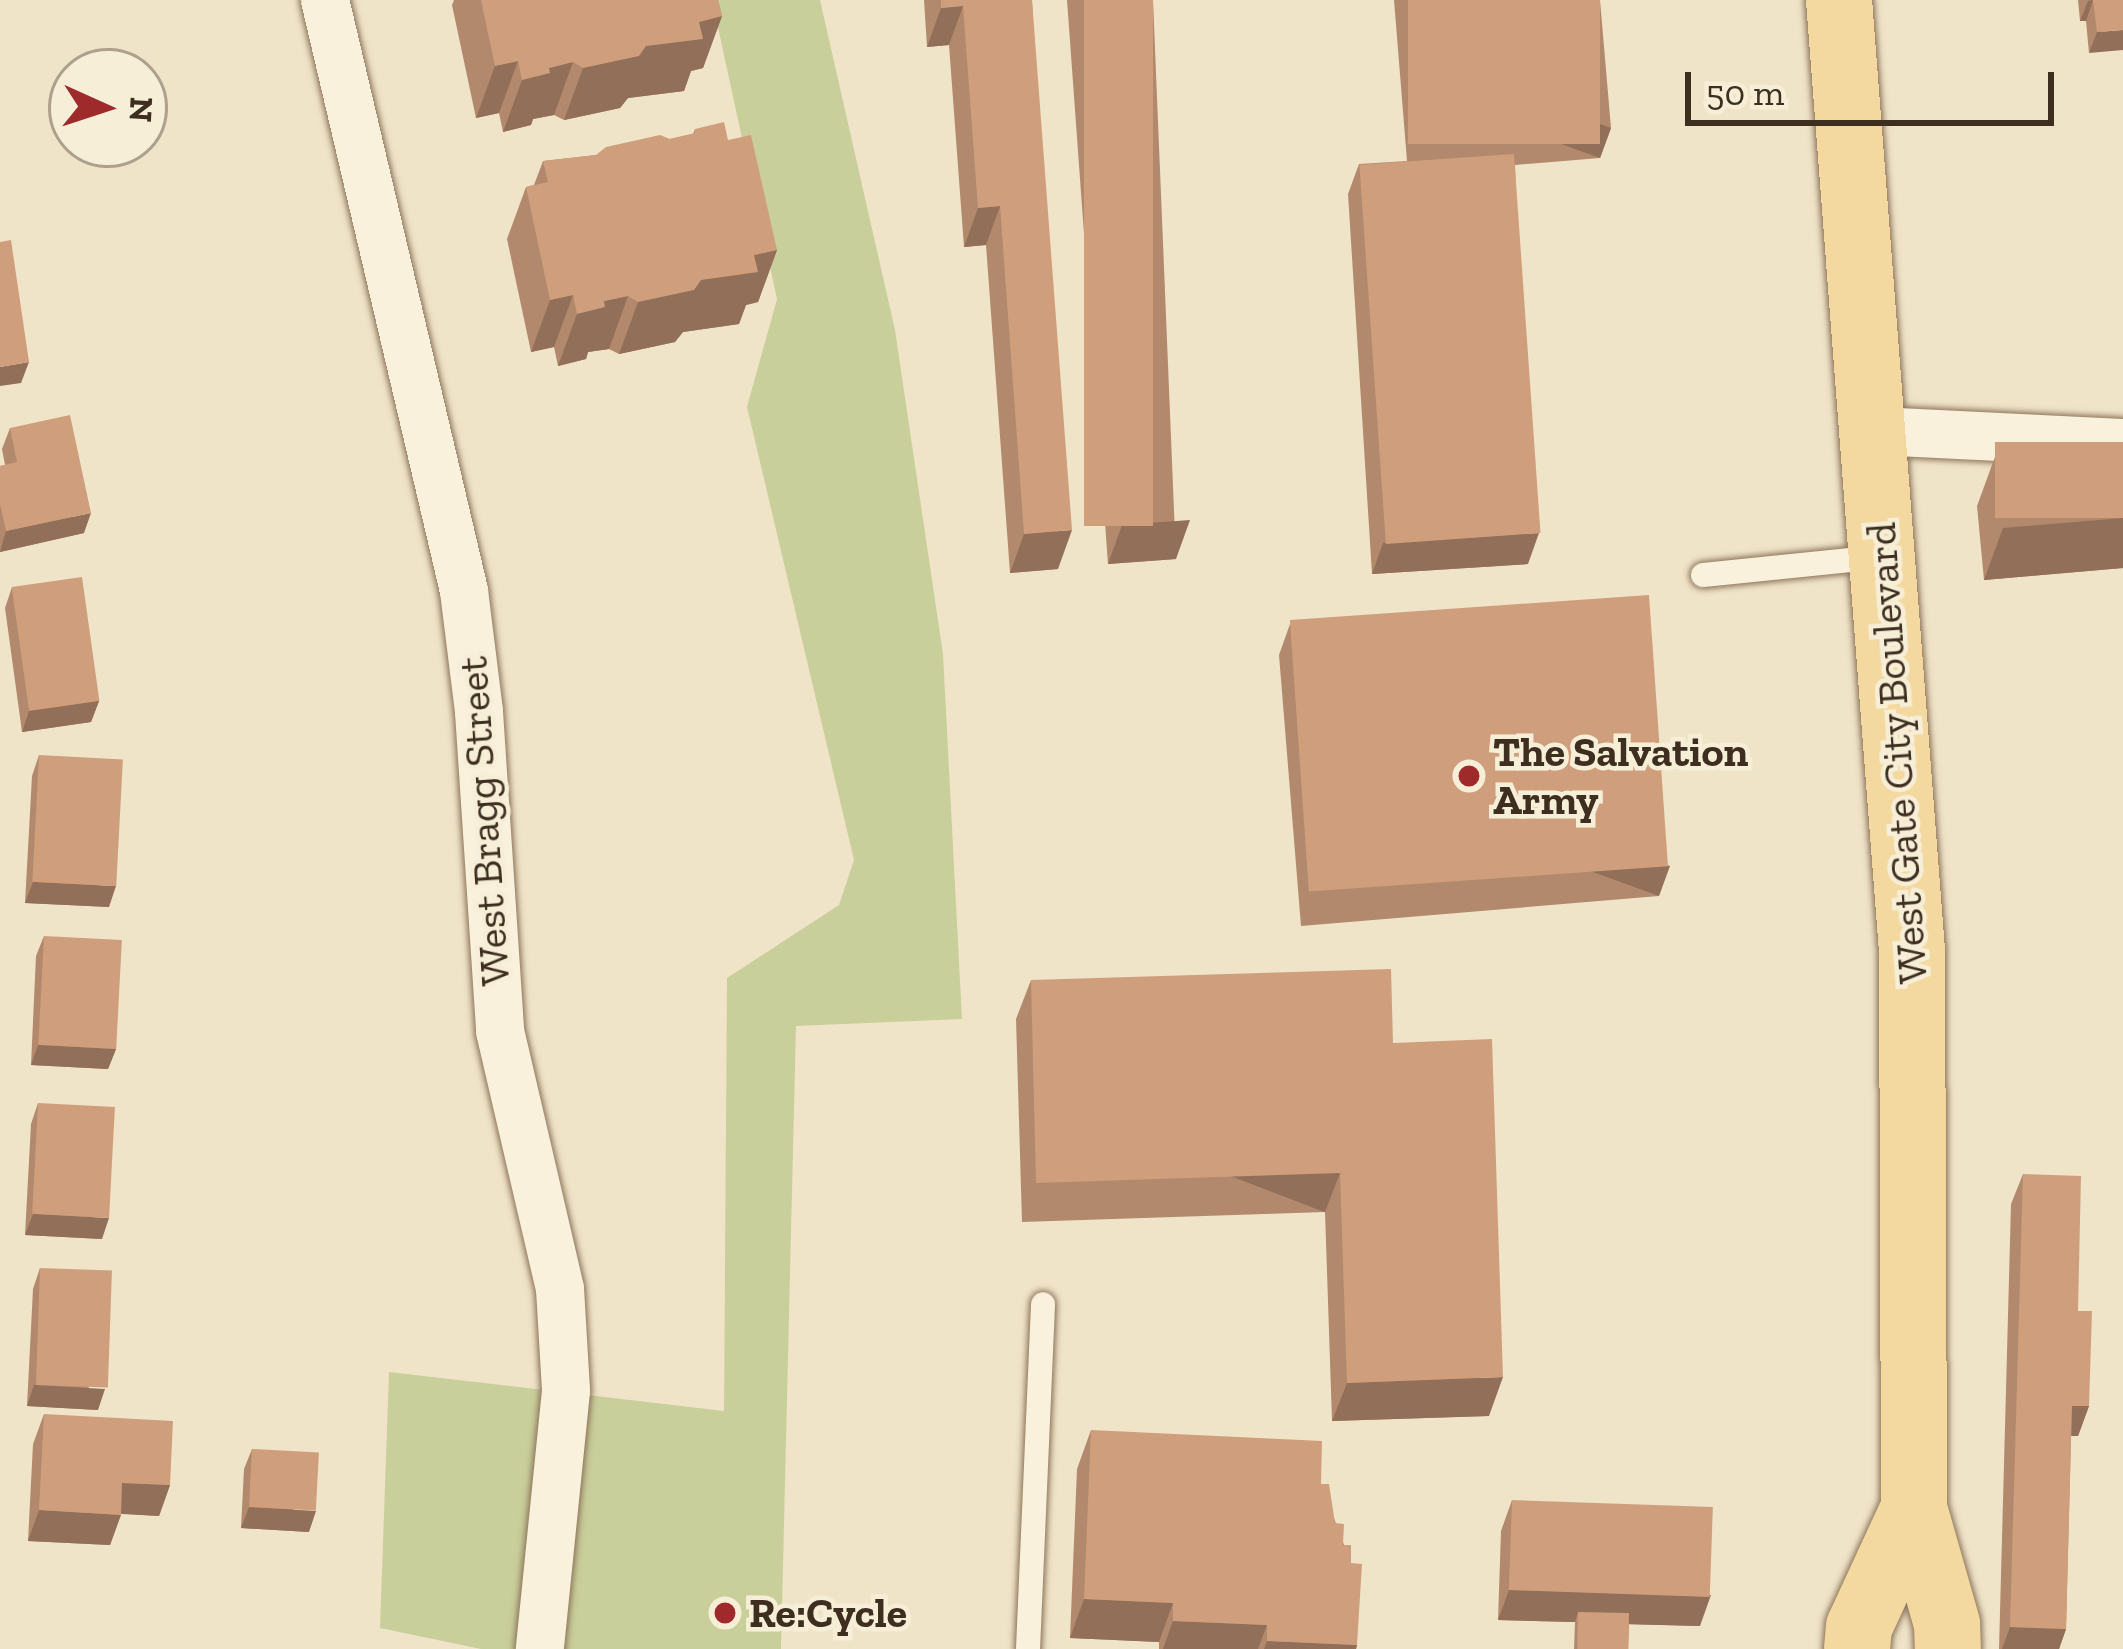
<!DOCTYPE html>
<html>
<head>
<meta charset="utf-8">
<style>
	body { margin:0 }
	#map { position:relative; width:2123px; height:1649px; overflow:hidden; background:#f0e4c8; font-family:"Zilla Slab",serif }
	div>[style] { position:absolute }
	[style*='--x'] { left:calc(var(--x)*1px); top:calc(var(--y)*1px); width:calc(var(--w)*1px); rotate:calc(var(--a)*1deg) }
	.green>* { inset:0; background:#c9cf9b }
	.roads { filter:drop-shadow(0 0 3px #8d765c) drop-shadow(0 0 3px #8d765c) }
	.lane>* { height:24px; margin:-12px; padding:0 12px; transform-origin:12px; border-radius:12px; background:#faf1dc }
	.street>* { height:48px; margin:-24px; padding:0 24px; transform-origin:24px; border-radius:24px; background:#faf1dc }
	.primary>* { height:66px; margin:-33px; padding:0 33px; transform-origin:33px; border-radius:33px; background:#f3d9a0 }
	.wall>* { inset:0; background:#b2896c }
	.shaded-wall>* { inset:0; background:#916f58; transform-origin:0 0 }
	.building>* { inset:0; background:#cf9f7d; transform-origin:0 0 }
	.dots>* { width:33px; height:33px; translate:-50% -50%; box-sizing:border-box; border:6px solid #f7eed8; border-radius:50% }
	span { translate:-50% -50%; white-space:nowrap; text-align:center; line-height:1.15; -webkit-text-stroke:9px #f7eed8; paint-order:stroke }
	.poi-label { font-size:42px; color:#3d2e20; font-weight:700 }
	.left { translate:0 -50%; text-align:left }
	.street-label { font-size:42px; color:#3d2e20 }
	.north { position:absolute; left:48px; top:48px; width:120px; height:120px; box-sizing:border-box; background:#f7eed8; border:3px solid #ada18e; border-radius:50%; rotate:93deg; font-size:33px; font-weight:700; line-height:48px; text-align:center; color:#3d2e20 }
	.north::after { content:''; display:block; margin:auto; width:42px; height:54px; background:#9e2a2b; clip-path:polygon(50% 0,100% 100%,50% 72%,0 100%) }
	.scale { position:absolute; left:1685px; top:72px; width:369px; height:54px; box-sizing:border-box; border:6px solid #3d2e20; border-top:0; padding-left:15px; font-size:36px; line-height:42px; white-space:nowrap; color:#3d2e20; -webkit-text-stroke:9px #f7eed8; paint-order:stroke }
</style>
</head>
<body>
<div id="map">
	<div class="green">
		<i style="clip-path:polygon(712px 0,820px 0,895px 330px,943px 654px,962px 1019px,796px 1026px,781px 1649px,481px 1649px,380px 1628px,389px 1372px,724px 1411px,727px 978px,839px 905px,854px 860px,747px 407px,777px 299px)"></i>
	</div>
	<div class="roads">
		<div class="lane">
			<i style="--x:1703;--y:575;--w:178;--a:-5.8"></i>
			<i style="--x:1028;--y:1649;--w:345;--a:-87.5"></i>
		</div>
		<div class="street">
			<i style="--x:325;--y:0;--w:607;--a:76.76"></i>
			<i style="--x:464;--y:591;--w:122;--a:82.9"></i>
			<i style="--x:479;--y:712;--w:320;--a:86.2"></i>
			<i style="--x:500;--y:1031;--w:265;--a:76.9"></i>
			<i style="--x:560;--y:1289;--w:102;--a:86.6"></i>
			<i style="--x:566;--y:1391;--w:259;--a:95.8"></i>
			<i style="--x:1876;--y:431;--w:247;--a:2.8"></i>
		</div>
		<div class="primary">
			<i style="--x:1839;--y:0;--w:953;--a:85.61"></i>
			<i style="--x:1912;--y:950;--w:558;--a:89.79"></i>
			<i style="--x:1914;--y:1508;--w:121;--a:74.1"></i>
			<i style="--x:1947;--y:1624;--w:25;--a:88"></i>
			<i style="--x:1857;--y:1649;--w:22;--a:-85"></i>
			<i style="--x:1859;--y:1627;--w:131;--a:-65.2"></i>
		</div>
	</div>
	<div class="wall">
		<i style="clip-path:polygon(454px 0,718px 0,722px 16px,703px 68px,691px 71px,684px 91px,628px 98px,620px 108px,564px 120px,554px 115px,533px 119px,531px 125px,503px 132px,499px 113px,476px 118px,452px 5px)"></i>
		<i style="clip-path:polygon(924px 0,1032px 0,1058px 569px,1010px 573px,986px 245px,964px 247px,949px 45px,927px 47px)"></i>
		<i style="clip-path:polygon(1067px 0,1153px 0,1176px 559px,1108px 564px)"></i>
		<i style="clip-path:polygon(1394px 0,1600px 0,1611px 128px,1600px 158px,1515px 165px,1528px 564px,1372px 574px,1348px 194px,1359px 164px,1407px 161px)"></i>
		<i style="clip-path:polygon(2078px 0,2123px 0,2089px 53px,2086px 21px,2080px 21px)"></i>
		<i style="clip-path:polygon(695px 129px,728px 140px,777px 250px,758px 302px,746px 305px,739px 324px,683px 332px,675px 342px,619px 354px,609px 349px,588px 352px,586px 359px,558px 366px,554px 347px,531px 352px,507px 239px,526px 187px,534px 185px,543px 161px,596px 155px,693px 134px)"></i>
		<i style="clip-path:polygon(10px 428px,84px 533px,0 552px,0 466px,5px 465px,2px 449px)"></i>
		<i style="clip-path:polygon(2123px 442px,2123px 568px,1984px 580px,1977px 506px,1996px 454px)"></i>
		<i style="clip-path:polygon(12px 587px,99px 701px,91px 722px,22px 732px,5px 608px)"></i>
		<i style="clip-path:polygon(1290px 624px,1659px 896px,1301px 926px,1279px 655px)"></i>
		<i style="clip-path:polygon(39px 755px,109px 907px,25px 903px,32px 776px)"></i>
		<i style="clip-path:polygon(44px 936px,116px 1049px,108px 1069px,31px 1065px,36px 956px)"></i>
		<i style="clip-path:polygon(1031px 980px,1393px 1043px,1489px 1416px,1332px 1421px,1325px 1212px,1022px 1222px,1016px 1019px)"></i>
		<i style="clip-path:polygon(38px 1103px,102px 1239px,25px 1235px,31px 1124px)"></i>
		<i style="clip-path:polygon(2023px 1174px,2078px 1311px,2089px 1406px,2078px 1436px,2071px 1436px,2066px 1629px,2059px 1649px,1999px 1649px,2011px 1204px)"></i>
		<i style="clip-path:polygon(40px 1268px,98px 1410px,27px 1406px,33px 1289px)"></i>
		<i style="clip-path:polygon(44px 1414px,170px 1485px,159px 1516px,121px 1514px,110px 1545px,28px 1541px,33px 1444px)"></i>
		<i style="clip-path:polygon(1091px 1430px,1321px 1484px,1351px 1563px,1357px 1645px,1356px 1649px,1159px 1649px,1159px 1642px,1070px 1638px,1077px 1469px)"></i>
		<i style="clip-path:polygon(252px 1449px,309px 1532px,241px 1528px,244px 1469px)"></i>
		<i style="clip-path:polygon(1512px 1500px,1700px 1626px,1629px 1624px,1628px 1649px,1574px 1649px,1575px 1622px,1498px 1620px,1501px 1531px)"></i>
	</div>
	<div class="shaded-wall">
		<i style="clip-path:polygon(2093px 0,2086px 21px,2080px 21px,2088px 1px)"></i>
		<i style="clip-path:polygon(963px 6px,949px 45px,927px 47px,941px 8px)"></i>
		<i style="clip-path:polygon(722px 16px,703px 68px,691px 71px,684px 91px,628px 98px,620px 108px,564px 120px,583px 68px,646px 46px,699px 22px)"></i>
		<i style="clip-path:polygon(2123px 30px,2123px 50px,2089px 53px,2097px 32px)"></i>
		<i style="clip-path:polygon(518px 61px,499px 113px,476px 118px,495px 66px)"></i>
		<i style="clip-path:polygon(573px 62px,554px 115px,533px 119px,531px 125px,503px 132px,522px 80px,549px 68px)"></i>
		<i style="left:1611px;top:128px;width:32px;height:192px;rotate:110deg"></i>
		<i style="clip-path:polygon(1000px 206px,986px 245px,964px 247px,978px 208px)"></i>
		<i style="clip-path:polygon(777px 250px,758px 302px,746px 305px,739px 324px,683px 332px,675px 342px,619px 354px,638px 302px,701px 280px,754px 255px)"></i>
		<i style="clip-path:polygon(573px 295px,554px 347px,531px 352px,550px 300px)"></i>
		<i style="clip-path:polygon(628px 296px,609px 349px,588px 352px,586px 359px,558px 366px,577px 314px,604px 301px)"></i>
		<i style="clip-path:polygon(29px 362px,21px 383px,0 386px,0 367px)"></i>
		<i style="clip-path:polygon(91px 513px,84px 533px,0 552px,6px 531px)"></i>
		<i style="clip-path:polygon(2123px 518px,2123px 568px,1984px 580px,2003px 528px)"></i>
		<i style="clip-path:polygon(1190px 520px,1176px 559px,1108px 564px,1122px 525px)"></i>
		<i style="clip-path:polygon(1072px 530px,1058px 569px,1010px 573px,1024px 534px)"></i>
		<i style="clip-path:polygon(1539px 533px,1528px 564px,1372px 574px,1383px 543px)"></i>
		<i style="clip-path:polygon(99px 701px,91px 722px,22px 732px,29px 711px)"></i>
		<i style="left:1670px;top:866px;width:32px;height:359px;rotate:110deg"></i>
		<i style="clip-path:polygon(33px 882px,116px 886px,109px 907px,25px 903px)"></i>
		<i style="clip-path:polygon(38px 1045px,116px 1049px,108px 1069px,31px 1065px)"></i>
		<i style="left:1340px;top:1173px;width:42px;height:304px;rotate:111deg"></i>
		<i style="clip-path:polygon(33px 1214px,109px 1218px,102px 1239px,25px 1235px)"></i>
		<i style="clip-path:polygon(1503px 1377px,1489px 1416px,1332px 1421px,1347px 1383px)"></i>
		<i style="clip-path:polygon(34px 1385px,105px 1389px,98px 1410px,27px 1406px)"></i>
		<i style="clip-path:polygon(2072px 1406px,2089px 1406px,2078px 1436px,2061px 1436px)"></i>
		<i style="clip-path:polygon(122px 1483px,170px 1485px,159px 1516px,111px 1513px)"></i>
		<i style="clip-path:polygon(249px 1507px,316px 1511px,309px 1532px,241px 1528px)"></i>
		<i style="clip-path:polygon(39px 1510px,121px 1515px,110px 1545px,28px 1541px)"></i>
		<i style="clip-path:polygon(1509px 1590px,1711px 1595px,1700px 1626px,1578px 1623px,1578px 1612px,1575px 1622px,1498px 1620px)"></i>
		<i style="clip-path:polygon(1084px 1599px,1173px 1603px,1159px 1642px,1070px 1638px)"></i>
		<i style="clip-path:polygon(1173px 1621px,1267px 1625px,1258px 1649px,1163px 1649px)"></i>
		<i style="clip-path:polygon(2010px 1627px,2066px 1629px,2059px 1649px,2002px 1649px)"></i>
		<i style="clip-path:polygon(1267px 1641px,1357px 1645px,1356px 1649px,1264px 1649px)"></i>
	</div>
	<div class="building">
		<i style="clip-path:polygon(481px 0,718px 0,722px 16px,699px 22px,703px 39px,646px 46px,639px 56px,583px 68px,573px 62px,549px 68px,550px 73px,522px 80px,518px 61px,495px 66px)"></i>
		<i style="clip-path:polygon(941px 0,1032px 0,1072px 530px,1024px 534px,1000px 206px,978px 208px,963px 6px,941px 8px)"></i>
		<i style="left:1084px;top:0;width:69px;height:526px"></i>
		<i style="left:1408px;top:0;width:192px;height:144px"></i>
		<i style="clip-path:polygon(2088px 0,2123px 0,2123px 30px,2097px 32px,2093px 0)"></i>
		<i style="clip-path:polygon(724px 122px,728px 140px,751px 135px,777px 250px,754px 255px,758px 272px,701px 280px,694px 290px,638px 302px,628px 296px,604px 301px,605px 307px,577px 314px,573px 295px,550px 300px,526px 187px,548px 182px,543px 161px,596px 155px,606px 147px,660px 135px,670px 139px,695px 133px,695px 129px)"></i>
		<i style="left:1514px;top:154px;width:380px;height:155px;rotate:86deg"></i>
		<i style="clip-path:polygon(11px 240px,29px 362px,0 367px,0 242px)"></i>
		<i style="clip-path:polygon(70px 415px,91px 513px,6px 531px,0 504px,0 466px,17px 462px,10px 428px)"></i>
		<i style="left:2123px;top:442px;width:76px;height:128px;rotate:90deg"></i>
		<i style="left:82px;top:577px;width:125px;height:71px;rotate:82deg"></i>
		<i style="left:1649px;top:595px;width:272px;height:360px;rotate:86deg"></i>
		<i style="left:39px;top:755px;width:84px;height:127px;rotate:3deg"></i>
		<i style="left:44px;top:936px;width:78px;height:109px;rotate:3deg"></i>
		<i style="clip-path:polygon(1391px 969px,1393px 1043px,1492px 1039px,1503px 1377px,1347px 1383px,1340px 1173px,1036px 1183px,1031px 980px)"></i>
		<i style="left:38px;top:1103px;width:77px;height:111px;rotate:3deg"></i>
		<i style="clip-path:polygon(2023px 1174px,2081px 1176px,2078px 1311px,2092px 1311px,2089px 1406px,2072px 1406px,2066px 1629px,2010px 1627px)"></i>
		<i style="left:40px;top:1268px;width:72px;height:117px;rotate:2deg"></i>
		<i style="clip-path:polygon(44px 1414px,173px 1421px,170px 1485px,122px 1483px,121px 1515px,39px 1510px)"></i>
		<i style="clip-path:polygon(1091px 1430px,1322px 1441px,1321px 1484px,1329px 1484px,1335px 1523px,1344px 1524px,1343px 1545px,1351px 1545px,1351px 1563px,1362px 1564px,1357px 1645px,1267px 1641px,1267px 1625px,1173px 1621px,1173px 1603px,1084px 1599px)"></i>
		<i style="left:252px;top:1449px;width:67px;height:58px;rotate:3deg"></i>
		<i style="left:1512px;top:1500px;width:201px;height:90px;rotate:2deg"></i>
		<i style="left:1578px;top:1612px;width:51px;height:37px;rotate:1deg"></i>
	</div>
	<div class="dots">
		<i style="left:1469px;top:776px;background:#9e2a2b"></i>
		<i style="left:725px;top:1613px;background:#9e2a2b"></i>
	</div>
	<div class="poi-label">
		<span class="left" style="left:1493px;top:776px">The Salvation<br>Army</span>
		<span class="left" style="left:749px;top:1613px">Re:Cycle</span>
	</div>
	<div class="street-label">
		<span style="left:1897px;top:753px;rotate:-94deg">West Gate City Boulevard</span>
		<span style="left:484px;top:821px;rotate:-94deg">West Bragg Street</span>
	</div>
	<div class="north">N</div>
	<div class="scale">50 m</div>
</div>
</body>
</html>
